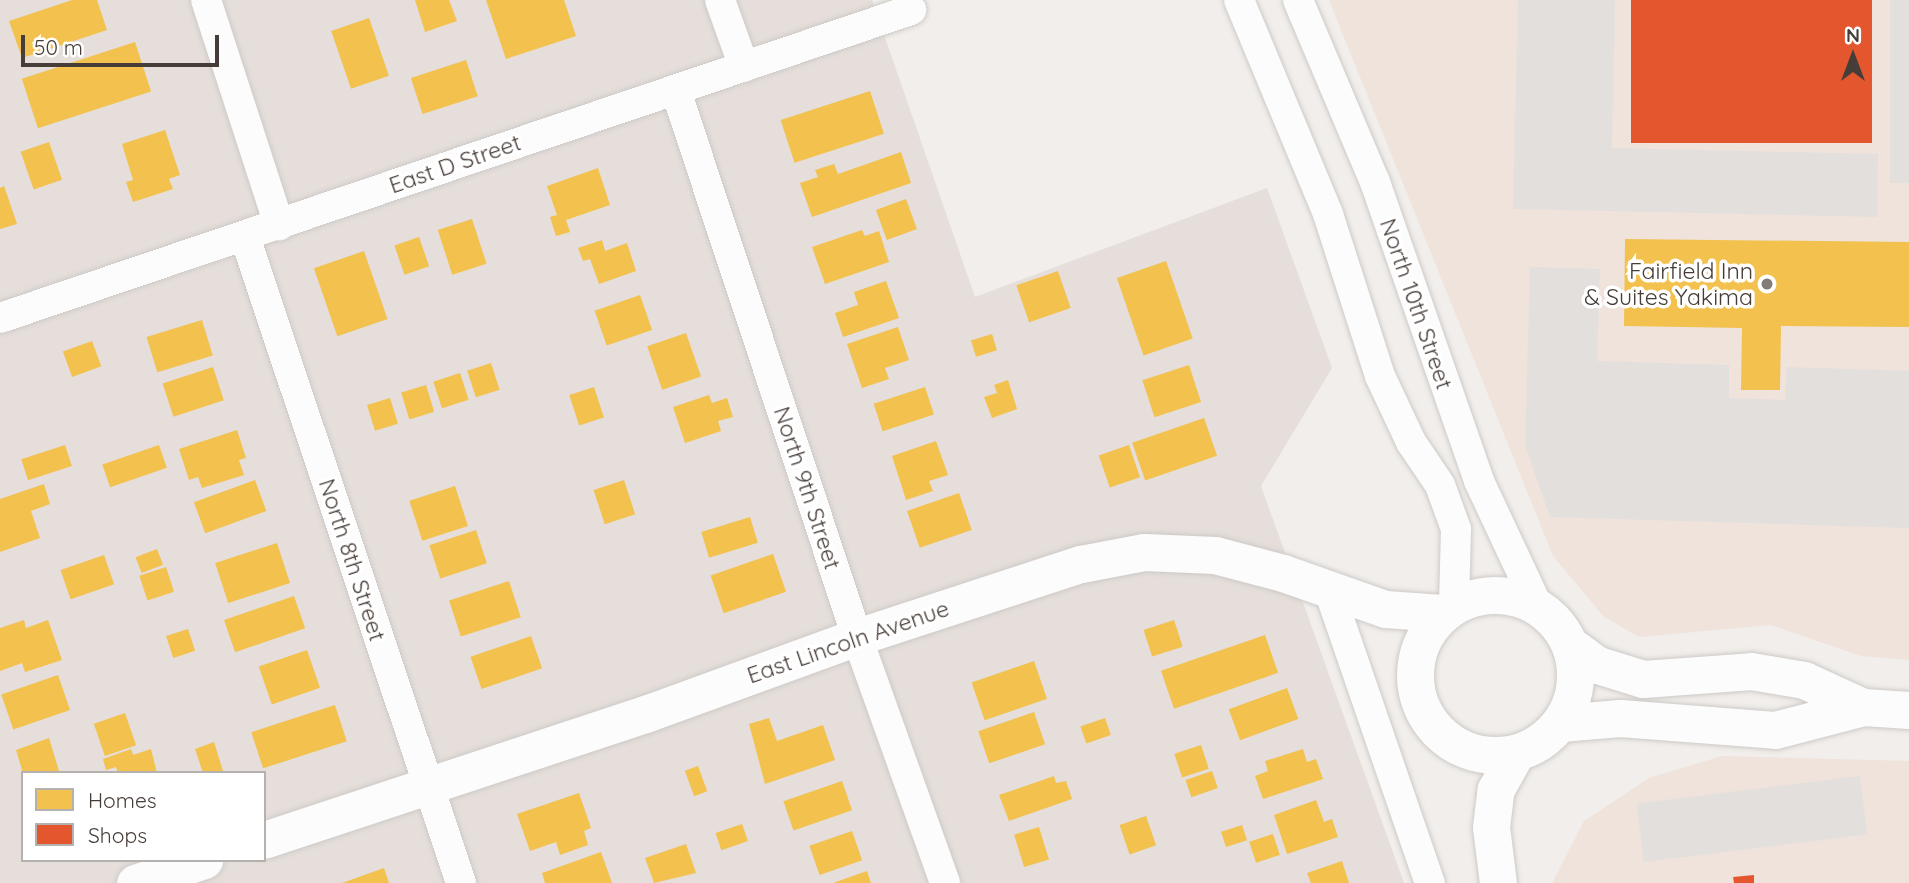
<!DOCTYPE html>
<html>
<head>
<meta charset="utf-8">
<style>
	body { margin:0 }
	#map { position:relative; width:1909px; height:883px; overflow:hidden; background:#f1eeeb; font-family:Quicksand,sans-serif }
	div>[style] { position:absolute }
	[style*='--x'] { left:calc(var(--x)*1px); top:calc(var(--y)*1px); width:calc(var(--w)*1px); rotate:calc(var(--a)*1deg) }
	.residential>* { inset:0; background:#e5deda }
	.commercial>* { inset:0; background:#efe3dc }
	.parking>* { inset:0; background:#e3dfdd; transform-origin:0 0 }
	.homes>* { inset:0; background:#f2c14e; transform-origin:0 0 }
	.shops>* { inset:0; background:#e4572e; transform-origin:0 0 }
	.roads { filter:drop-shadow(0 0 2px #cdcac7) drop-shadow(0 0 2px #cdcac7) }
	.minor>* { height:30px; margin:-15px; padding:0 15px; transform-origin:15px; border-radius:15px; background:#fdfcfc }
	.tertiary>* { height:37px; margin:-18.5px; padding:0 18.5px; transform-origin:18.5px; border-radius:18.5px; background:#fdfcfc }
	.tertiary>.ring { margin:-18.5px; padding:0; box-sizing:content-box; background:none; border:37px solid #fdfcfc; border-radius:50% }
	.dots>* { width:19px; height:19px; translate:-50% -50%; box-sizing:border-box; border:4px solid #fff; border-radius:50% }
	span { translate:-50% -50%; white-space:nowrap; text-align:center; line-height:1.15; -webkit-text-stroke:7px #fff; paint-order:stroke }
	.street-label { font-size:23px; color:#473d38 }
	.poi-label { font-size:23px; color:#473d38 }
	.right { translate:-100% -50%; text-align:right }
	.legend { position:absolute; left:21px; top:771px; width:245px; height:91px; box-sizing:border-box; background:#fff; border:2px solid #b5b1af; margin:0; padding:9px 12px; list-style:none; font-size:21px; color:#473d38 }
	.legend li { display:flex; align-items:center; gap:14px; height:35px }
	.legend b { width:35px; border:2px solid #b5b1af }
	.north { position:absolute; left:1818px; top:21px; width:70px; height:70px; -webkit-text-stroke:5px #fff; paint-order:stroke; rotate:0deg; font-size:19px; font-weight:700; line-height:28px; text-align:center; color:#473d38 }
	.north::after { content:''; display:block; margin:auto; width:24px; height:32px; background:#473d38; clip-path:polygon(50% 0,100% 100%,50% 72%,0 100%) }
	.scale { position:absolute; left:21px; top:35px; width:198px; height:32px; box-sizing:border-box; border:4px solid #473d38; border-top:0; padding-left:9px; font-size:21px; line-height:24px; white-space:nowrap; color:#473d38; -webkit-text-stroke:5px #fff; paint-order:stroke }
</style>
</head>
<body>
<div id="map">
	<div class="residential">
		<i style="clip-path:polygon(evenodd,0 0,872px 0,975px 297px,1267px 188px,1332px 368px,1261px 486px,1404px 883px,0 883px,0 0,23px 773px,264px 773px,264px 860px,23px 860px,23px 773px)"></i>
	</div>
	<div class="commercial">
		<i style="clip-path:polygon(1329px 0,1909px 0,1909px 660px,1861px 656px,1771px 625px,1639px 637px,1604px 617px,1553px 556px)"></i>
		<i style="clip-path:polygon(1722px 756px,1909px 761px,1909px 883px,1552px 883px,1584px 821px,1649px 778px)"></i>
	</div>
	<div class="parking">
		<i style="clip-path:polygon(1518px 0,1615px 0,1612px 148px,1878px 154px,1877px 217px,1513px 209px)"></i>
		<i style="left:1890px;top:0;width:19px;height:183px"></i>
		<i style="clip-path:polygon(1530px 267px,1600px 269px,1597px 361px,1729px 365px,1729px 398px,1785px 400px,1787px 367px,1909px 371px,1909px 528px,1550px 517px,1525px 445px)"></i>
		<i style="left:1860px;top:776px;width:59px;height:225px;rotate:83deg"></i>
	</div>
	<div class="homes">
		<i style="clip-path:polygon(72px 0,97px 0,107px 30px,22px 58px,9px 21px)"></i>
		<i style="clip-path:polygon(415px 0,449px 0,457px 21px,425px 32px)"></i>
		<i style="clip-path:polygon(486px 0,564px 0,576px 36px,506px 59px)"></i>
		<i style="left:369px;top:18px;width:61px;height:40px;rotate:71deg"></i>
		<i style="left:135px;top:42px;width:52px;height:119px;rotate:72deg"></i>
		<i style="left:466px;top:60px;width:38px;height:58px;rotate:72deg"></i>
		<i style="left:870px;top:91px;width:45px;height:94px;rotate:72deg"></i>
		<i style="clip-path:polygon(165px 130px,180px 175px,169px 179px,173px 189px,133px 202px,126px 182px,133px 180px,122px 144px)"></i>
		<i style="left:49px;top:142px;width:40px;height:30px;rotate:71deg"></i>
		<i style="clip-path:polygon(901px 152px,911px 183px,812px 217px,800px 183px,818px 177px,815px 170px,834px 164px,838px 174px)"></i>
		<i style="clip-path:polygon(598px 168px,610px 205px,566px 220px,570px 232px,556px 236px,550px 217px,557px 215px,547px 186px)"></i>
		<i style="clip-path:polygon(4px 186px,17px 224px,0 229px,0 188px)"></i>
		<i style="left:906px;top:199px;width:32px;height:32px;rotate:70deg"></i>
		<i style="left:472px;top:219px;width:47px;height:36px;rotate:72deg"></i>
		<i style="clip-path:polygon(862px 230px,865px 236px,879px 231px,889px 262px,825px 284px,812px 247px)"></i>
		<i style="left:419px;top:237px;width:31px;height:26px;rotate:71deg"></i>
		<i style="clip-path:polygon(1625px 239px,1909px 242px,1909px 327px,1781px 326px,1780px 390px,1741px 390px,1742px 328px,1624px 326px)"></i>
		<i style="clip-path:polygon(602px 240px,605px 251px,627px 243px,636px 271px,599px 284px,590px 259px,583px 261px,578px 248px)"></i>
		<i style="left:364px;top:251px;width:72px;height:53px;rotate:71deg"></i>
		<i style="left:1166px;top:261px;width:82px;height:52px;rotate:71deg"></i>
		<i style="left:1058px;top:271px;width:39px;height:44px;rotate:71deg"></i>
		<i style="clip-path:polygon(886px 281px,899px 318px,843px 337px,835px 313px,858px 305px,854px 292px)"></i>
		<i style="left:640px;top:295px;width:37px;height:48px;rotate:71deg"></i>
		<i style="left:202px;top:320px;width:37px;height:58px;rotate:73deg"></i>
		<i style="clip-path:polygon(898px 327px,909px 360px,885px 368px,889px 379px,862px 388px,847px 344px)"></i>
		<i style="left:686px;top:333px;width:46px;height:41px;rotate:71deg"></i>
		<i style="left:992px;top:334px;width:17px;height:22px;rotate:73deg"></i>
		<i style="left:92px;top:341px;width:27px;height:31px;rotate:70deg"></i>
		<i style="left:491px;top:363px;width:28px;height:25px;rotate:72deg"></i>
		<i style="left:1189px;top:365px;width:39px;height:49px;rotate:72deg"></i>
		<i style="left:213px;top:367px;width:35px;height:53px;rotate:72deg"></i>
		<i style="left:460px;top:373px;width:28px;height:28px;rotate:72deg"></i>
		<i style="clip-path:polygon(1008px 380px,1017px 409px,992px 418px,984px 397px,997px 393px,994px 385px)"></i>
		<i style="left:426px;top:385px;width:28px;height:26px;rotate:73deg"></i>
		<i style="left:594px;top:387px;width:32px;height:26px;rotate:72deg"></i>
		<i style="left:925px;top:387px;width:29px;height:54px;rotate:72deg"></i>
		<i style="clip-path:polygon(709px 395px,712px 403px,727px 398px,733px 417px,718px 421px,721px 431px,685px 443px,673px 407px)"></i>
		<i style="left:390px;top:398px;width:27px;height:24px;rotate:73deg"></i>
		<i style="left:1204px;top:418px;width:40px;height:76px;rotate:71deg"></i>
		<i style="clip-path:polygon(237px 430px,246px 458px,239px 460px,244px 475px,202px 488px,198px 477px,189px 480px,179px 449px)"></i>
		<i style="clip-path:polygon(936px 441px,948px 475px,929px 481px,933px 491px,906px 500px,892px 456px)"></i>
		<i style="left:65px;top:445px;width:22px;height:46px;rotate:72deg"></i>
		<i style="left:159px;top:445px;width:24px;height:60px;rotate:71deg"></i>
		<i style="left:1129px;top:445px;width:34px;height:32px;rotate:71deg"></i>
		<i style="left:255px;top:480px;width:33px;height:65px;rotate:70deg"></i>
		<i style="left:624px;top:480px;width:36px;height:32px;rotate:72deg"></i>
		<i style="clip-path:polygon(44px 484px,50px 504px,31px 511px,40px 538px,0 552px,0 499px)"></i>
		<i style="left:455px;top:486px;width:42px;height:48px;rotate:72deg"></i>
		<i style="left:959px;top:493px;width:39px;height:55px;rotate:71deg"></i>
		<i style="left:750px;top:517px;width:27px;height:51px;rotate:73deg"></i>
		<i style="left:476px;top:530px;width:35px;height:49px;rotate:72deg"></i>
		<i style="left:277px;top:543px;width:42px;height:65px;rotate:72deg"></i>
		<i style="left:157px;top:549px;width:17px;height:23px;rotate:69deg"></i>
		<i style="left:773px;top:554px;width:40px;height:66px;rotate:71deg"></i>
		<i style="left:104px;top:555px;width:31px;height:46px;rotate:71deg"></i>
		<i style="left:166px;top:567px;width:26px;height:28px;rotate:72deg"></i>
		<i style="left:509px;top:581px;width:38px;height:63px;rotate:72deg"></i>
		<i style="left:294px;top:596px;width:34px;height:74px;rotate:71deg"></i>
		<i style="clip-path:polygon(24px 620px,26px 628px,48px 620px,62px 660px,25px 672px,22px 663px,0 671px,0 628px)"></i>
		<i style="left:1174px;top:620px;width:28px;height:32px;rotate:72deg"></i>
		<i style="left:188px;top:629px;width:23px;height:23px;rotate:72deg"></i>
		<i style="left:1265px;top:635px;width:40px;height:110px;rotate:71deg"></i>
		<i style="left:531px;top:636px;width:34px;height:64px;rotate:71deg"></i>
		<i style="left:307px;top:650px;width:40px;height:51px;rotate:71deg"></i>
		<i style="left:1034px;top:661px;width:40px;height:66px;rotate:71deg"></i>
		<i style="left:58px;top:675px;width:37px;height:60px;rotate:71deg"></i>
		<i style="left:1287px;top:688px;width:33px;height:62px;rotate:70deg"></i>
		<i style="left:335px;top:705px;width:38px;height:88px;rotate:72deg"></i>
		<i style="left:1034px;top:712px;width:34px;height:59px;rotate:71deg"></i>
		<i style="left:125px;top:713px;width:34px;height:33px;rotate:71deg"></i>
		<i style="clip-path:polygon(769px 718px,777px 741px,823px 725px,835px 760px,765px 784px,749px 724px)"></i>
		<i style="left:1105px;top:718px;width:18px;height:26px;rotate:71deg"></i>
		<i style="clip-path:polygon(49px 738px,59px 771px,23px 773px,16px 750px)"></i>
		<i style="clip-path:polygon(214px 742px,223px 771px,203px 773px,195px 749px)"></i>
		<i style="left:1201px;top:745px;width:25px;height:28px;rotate:72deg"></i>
		<i style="clip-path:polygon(131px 749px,133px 755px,151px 749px,157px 773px,118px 773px,116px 767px,106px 770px,103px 759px)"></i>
		<i style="clip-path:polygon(1303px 749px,1307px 762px,1316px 759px,1323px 779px,1263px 799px,1255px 776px,1268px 771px,1265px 761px)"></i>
		<i style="left:698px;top:766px;width:27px;height:14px;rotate:70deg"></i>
		<i style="left:1212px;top:771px;width:18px;height:28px;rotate:71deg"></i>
		<i style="clip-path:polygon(1054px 776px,1056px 783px,1066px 781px,1072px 799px,1009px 821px,999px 795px)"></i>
		<i style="left:842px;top:781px;width:31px;height:62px;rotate:71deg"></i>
		<i style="clip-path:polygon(579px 793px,591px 828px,584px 831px,588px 845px,560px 855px,556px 842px,530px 851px,517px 814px)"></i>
		<i style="clip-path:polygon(1316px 800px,1324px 822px,1332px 819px,1338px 837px,1287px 854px,1274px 815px)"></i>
		<i style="left:1146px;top:816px;width:31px;height:28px;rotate:71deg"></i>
		<i style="left:742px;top:824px;width:18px;height:28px;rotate:71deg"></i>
		<i style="left:1242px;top:825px;width:16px;height:22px;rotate:72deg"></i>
		<i style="left:1039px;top:827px;width:34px;height:26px;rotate:73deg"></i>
		<i style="left:852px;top:831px;width:31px;height:45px;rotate:71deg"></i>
		<i style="left:1273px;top:834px;width:22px;height:25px;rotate:72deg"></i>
		<i style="clip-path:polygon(686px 844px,696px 873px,654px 883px,645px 858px)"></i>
		<i style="clip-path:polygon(601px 852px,612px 883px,545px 883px,542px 873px)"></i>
		<i style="clip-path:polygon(1342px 861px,1349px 883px,1311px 883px,1307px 873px)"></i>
		<i style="clip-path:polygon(384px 868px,389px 883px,342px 883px)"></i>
		<i style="clip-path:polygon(867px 871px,871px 883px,833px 883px)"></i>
	</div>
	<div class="shops">
		<i style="left:1631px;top:0;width:241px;height:143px"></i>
		<i style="clip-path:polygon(1754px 875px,1754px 883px,1734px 883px,1733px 877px)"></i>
	</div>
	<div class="roads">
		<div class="minor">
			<i style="--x:206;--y:0;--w:237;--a:72"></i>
			<i style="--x:720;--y:0;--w:71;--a:70.3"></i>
			<i style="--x:1239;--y:0;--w:232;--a:67.4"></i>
			<i style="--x:1328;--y:214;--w:170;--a:72.2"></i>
			<i style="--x:1380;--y:376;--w:73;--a:64.8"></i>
			<i style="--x:1411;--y:442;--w:52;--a:56"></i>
			<i style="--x:1440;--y:485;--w:47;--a:70"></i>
			<i style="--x:1456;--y:529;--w:76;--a:91.5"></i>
			<i style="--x:1298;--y:0;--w:198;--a:67.1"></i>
			<i style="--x:1375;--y:182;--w:317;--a:70.8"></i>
			<i style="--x:1479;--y:481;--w:139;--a:64.9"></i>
			<i style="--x:676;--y:91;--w:575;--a:71.66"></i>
			<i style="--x:857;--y:637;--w:261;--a:70.3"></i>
			<i style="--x:245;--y:237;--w:681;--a:71.51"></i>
			<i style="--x:0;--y:318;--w:962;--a:-18.68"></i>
			<i style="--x:1330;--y:593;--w:307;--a:71"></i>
		</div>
		<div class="tertiary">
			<i class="ring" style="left:1415px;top:595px;width:123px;height:123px"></i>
			<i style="--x:1570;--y:645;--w:34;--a:36"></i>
			<i style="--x:1598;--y:665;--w:47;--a:17.3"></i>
			<i style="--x:1643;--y:679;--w:108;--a:-4.2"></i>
			<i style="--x:1751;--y:671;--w:54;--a:9.6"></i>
			<i style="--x:1804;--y:680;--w:65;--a:24.6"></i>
			<i style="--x:1560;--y:723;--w:60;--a:-4.8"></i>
			<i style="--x:1620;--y:718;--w:155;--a:4.4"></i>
			<i style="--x:1775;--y:730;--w:91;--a:-14.6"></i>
			<i style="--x:1863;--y:707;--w:46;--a:3.7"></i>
			<i style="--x:264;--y:840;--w:404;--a:-18.3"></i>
			<i style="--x:648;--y:713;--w:222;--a:-20"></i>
			<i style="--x:857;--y:637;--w:236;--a:-18.1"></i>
			<i style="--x:1081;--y:564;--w:64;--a:-10.8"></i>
			<i style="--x:1144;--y:552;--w:71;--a:2.4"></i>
			<i style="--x:1215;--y:555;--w:70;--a:14.8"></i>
			<i style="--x:1283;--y:573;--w:108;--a:19.4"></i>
			<i style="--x:1385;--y:609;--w:57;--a:4"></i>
			<i style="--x:135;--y:883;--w:73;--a:-18.4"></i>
			<i style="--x:1498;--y:883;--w:56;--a:-97.1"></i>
			<i style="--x:1491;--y:827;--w:38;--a:-83"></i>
			<i style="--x:1496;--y:789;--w:41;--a:-60.9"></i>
		</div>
	</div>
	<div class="dots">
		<i style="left:1767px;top:284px;background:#827b77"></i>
	</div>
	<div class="street-label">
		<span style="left:455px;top:164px;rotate:-19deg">East D Street</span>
		<span style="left:1416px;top:304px;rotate:71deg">North 10th Street</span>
		<span style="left:807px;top:488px;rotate:72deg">North 9th Street</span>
		<span style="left:352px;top:560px;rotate:72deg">North 8th Street</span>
		<span style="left:848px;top:642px;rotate:-19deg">East Lincoln Avenue</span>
	</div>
	<div class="poi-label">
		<span class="right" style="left:1753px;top:284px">Fairfield Inn<br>&amp; Suites Yakima</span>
	</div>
	<ul class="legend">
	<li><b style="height:19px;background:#f2c14e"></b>Homes</li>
	<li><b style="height:19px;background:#e4572e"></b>Shops</li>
	</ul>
	<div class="north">N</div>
	<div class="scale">50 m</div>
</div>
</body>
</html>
